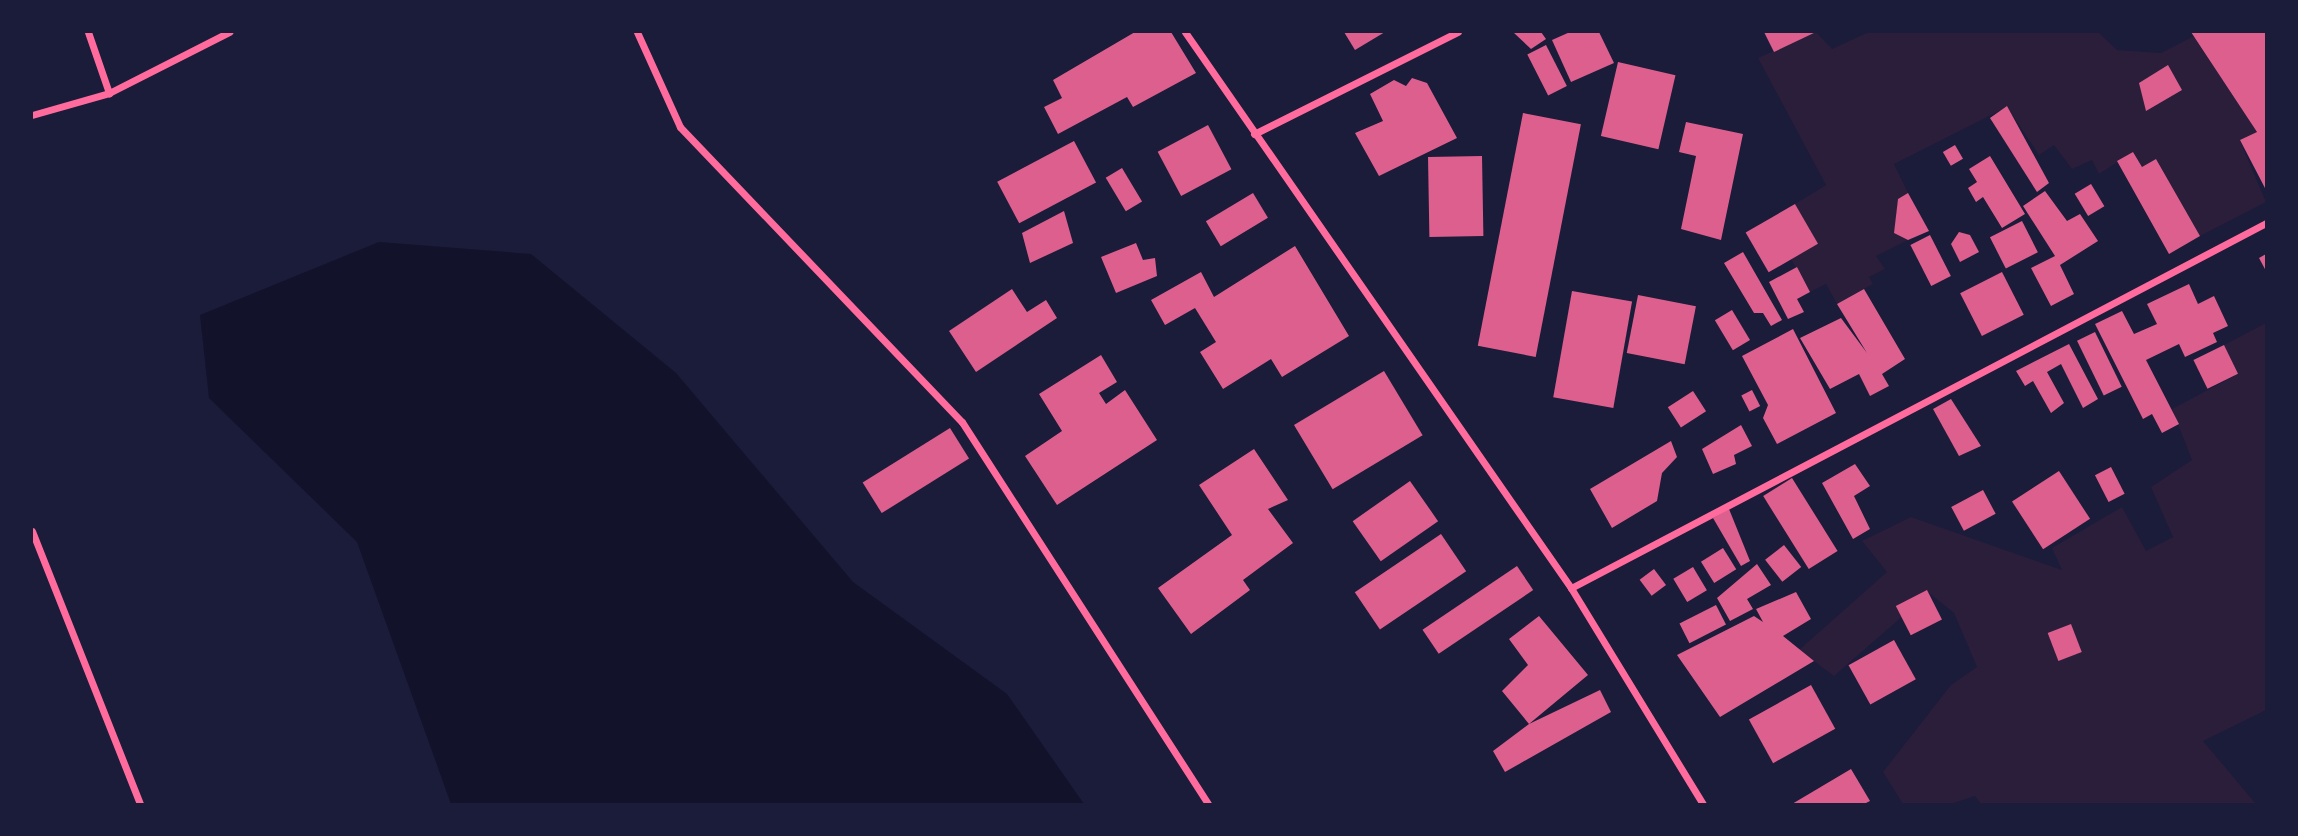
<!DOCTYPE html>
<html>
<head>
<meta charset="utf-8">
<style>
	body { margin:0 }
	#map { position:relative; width:2298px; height:836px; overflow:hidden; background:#1b1b3a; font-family:Overpass,sans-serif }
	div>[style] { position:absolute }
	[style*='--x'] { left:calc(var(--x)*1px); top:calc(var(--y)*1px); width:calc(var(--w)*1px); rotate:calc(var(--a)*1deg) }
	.green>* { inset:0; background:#2a1e3b }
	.water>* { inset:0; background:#12122b }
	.building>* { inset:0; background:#dd5f8e; transform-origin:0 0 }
	.minor>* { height:7px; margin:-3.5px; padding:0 3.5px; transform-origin:3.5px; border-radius:3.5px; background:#ff6b9d }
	span { translate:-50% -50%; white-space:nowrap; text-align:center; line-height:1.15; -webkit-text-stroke:7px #1b1b3a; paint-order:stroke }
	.frame { position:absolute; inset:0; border:33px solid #1b1b3a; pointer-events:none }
</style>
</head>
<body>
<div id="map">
	<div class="green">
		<i style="clip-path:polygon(1816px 32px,1832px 49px,1869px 32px,2098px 32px,2117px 50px,2161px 53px,2198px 34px,2257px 132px,2240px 141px,2266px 202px,2200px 236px,2156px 159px,2142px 167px,2133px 152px,2099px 174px,2092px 160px,2072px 169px,2054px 145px,2039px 155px,2007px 107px,1894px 164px,1908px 193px,1898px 199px,1894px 233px,1908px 240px,1876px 256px,1885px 269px,1869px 277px,1873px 284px,1837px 304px,1826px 284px,1810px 292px,1791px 259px,1818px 244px,1795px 204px,1826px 185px,1758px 58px)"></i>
		<i style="clip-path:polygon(2266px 323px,2266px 710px,2203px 741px,2256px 804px,1981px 804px,1975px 796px,1951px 804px,1903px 804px,1883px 772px,1951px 685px,1977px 667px,1954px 613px,1929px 593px,1834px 676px,1799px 650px,1887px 572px,1862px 541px,1911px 517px,2062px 570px,2052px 548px,2122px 507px,2146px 551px,2173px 537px,2151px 487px,2192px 460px,2172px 409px,2238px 374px,2224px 345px)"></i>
	</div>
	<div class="water">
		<i style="clip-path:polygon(379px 242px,531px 254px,676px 373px,853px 582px,1007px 694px,1084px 804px,451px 804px,357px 542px,209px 398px,200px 315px)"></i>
	</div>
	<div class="building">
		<i style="clip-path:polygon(1135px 32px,1171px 32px,1196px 73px,1133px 107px,1127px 97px,1058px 134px,1044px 107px,1062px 98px,1053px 80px)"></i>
		<i style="clip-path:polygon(1344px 32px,1385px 32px,1355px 50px)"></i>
		<i style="clip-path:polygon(1513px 32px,1541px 32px,1546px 39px,1531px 49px)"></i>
		<i style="clip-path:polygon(1570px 32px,1599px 32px,1614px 63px,1571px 82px,1552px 40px)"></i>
		<i style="clip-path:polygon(1764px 32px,1816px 32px,1774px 52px)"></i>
		<i style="clip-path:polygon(2191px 32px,2266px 32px,2266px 190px,2240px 140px,2257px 132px)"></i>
		<i style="left:1546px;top:45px;width:46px;height:21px;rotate:63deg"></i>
		<i style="left:1618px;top:62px;width:59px;height:76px;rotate:13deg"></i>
		<i style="clip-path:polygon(2168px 65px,2182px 90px,2146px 111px,2139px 83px)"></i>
		<i style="clip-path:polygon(1412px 78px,1427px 83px,1457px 138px,1379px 176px,1355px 133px,1383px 121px,1370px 94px,1394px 80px,1406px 86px)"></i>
		<i style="clip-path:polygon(2007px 106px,2049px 183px,2037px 192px,1990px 118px)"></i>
		<i style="left:1523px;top:113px;width:59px;height:237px;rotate:11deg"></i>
		<i style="clip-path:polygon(1686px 122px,1743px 134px,1721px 240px,1681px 229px,1696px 156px,1679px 152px)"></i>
		<i style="left:1208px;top:125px;width:50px;height:57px;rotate:62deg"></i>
		<i style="left:1074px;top:141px;width:47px;height:87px;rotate:62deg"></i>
		<i style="left:1955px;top:145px;width:16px;height:14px;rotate:60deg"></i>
		<i style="clip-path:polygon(2133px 152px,2142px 167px,2156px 159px,2200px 236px,2169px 254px,2117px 161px)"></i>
		<i style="left:1482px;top:156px;width:80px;height:54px;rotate:89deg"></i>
		<i style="clip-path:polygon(1990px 156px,2025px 214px,2002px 228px,1983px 197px,1976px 202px,1968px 188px,1977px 182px,1969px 169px)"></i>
		<i style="left:1122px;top:168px;width:39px;height:19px;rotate:59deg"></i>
		<i style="left:2091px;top:184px;width:26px;height:19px;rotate:59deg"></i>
		<i style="clip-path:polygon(2045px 191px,2067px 221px,2080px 214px,2098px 241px,2060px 265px,2074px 294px,2051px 306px,2031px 268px,2055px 256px,2023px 206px)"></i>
		<i style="left:1253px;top:193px;width:29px;height:55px;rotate:59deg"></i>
		<i style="clip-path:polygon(1908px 193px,1929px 231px,1908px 240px,1894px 233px,1898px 199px)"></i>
		<i style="left:1795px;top:204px;width:46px;height:57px;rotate:60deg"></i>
		<i style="clip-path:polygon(1064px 211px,1073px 243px,1030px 263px,1022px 233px)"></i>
		<i style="left:2022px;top:221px;width:35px;height:36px;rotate:63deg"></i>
		<i style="clip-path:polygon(1959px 232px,1970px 235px,1979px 252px,1960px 262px,1951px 244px)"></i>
		<i style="left:1930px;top:235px;width:46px;height:22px;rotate:63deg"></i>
		<i style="clip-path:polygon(1136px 243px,1143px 260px,1155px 258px,1157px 276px,1116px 293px,1101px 257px)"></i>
		<i style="clip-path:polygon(1295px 246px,1349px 336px,1282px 377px,1271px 359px,1223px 389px,1200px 352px,1216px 342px,1195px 308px,1165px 325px,1151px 300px,1201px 272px,1214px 297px)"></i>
		<i style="clip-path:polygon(1743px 252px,1782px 320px,1771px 326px,1763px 313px,1754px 313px,1724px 263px)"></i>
		<i style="clip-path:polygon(2266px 254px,2266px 271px,2259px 258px)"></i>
		<i style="clip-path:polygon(1797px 267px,1810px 292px,1797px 299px,1804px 312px,1788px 319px,1769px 282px)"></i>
		<i style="left:2002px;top:272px;width:48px;height:47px;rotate:63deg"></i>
		<i style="clip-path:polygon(2189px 284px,2198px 304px,2214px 296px,2228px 326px,2213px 333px,2217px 342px,2185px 357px,2179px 344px,2146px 360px,2179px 424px,2162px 433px,2152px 414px,2143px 419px,2095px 324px,2122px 311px,2134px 334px,2157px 324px,2147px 304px)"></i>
		<i style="clip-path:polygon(1012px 289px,1027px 312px,1046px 300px,1057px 318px,976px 372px,949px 331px)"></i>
		<i style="clip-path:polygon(1864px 289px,1905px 359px,1882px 374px,1889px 386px,1870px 396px,1859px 374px,1830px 389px,1800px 338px,1841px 318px,1867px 353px,1837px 304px)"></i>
		<i style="left:1572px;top:291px;width:61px;height:108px;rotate:10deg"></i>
		<i style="left:1638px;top:295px;width:59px;height:59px;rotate:11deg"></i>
		<i style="left:1732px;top:310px;width:35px;height:20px;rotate:59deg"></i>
		<i style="clip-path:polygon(1793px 329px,1836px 413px,1777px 444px,1763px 418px,1768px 405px,1742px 356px)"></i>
		<i style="left:2095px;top:332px;width:61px;height:20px;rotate:64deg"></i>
		<i style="clip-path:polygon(2069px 344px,2098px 399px,2083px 408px,2061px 364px,2047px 372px,2064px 403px,2051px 413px,2033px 381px,2025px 386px,2016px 371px)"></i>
		<i style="left:2224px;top:345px;width:32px;height:34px;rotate:64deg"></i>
		<i style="clip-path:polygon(1101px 355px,1117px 382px,1099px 393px,1106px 404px,1125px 390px,1157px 440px,1057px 505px,1025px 456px,1062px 431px,1039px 394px)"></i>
		<i style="left:1384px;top:371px;width:75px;height:105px;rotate:59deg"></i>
		<i style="left:1752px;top:390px;width:18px;height:12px;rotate:63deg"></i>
		<i style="left:1693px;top:391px;width:24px;height:30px;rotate:57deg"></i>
		<i style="clip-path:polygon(1951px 399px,1981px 446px,1959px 456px,1933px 409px)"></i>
		<i style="clip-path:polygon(1741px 425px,1752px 446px,1734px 455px,1736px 464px,1713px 474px,1702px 449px)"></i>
		<i style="left:950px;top:428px;width:36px;height:103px;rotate:58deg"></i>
		<i style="clip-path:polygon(1671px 441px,1677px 457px,1662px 473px,1657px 501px,1612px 528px,1590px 489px)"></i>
		<i style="clip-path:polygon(1254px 449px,1288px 500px,1268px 509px,1293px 543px,1243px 580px,1250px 590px,1191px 634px,1158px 588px,1232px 535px,1199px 485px)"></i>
		<i style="clip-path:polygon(1855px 464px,1870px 486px,1854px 496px,1870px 529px,1853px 539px,1822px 483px)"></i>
		<i style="left:2111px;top:467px;width:30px;height:18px;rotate:63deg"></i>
		<i style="left:2059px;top:471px;width:57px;height:56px;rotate:57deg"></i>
		<i style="left:1792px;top:478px;width:86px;height:34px;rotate:58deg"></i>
		<i style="left:1410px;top:481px;width:49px;height:70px;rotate:55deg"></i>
		<i style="left:1983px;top:490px;width:27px;height:36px;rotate:62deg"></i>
		<i style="clip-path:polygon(1729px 509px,1750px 561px,1741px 566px,1713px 518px)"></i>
		<i style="left:1441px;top:534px;width:45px;height:104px;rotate:56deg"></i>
		<i style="left:1784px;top:545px;width:28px;height:24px;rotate:52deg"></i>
		<i style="left:1723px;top:548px;width:25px;height:26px;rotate:58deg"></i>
		<i style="clip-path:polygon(1757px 564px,1771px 585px,1747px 599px,1753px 609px,1730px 621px,1717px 598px)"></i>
		<i style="left:1517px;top:566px;width:29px;height:114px;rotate:56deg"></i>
		<i style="left:1693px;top:567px;width:27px;height:23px;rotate:59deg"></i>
		<i style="left:1654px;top:569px;width:20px;height:18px;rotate:53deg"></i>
		<i style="left:1927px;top:590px;width:33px;height:35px;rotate:63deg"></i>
		<i style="clip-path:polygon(1796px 592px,1811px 619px,1783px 636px,1814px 661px,1720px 717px,1677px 655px,1754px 616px,1763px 622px,1756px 609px)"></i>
		<i style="left:1716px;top:605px;width:22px;height:41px;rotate:63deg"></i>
		<i style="clip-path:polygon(1539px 616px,1588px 675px,1529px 724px,1600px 690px,1611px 712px,1505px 772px,1493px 751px,1529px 724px,1502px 691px,1528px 665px,1509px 639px)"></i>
		<i style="left:2071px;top:624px;width:30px;height:25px;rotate:69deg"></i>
		<i style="left:1894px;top:640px;width:45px;height:52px;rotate:61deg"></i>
		<i style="left:1811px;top:685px;width:50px;height:71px;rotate:61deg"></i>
		<i style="clip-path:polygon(1851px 769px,1870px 801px,1864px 804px,1792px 804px)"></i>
	</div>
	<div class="minor">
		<i style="--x:88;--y:32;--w:65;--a:71"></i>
		<i style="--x:637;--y:32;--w:104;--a:65.6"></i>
		<i style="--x:680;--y:127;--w:408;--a:46.3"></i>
		<i style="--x:962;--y:422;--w:454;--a:57.2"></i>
		<i style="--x:1185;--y:32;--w:677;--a:55.23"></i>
		<i style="--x:1571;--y:588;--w:253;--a:58.6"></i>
		<i style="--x:32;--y:115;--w:80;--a:-15.9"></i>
		<i style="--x:109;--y:93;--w:135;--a:-26.9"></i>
		<i style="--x:1254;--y:134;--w:228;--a:-26.6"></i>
		<i style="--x:32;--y:531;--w:294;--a:68.4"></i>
		<i style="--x:1571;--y:588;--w:785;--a:-27.71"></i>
	</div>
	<div class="frame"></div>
</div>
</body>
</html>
